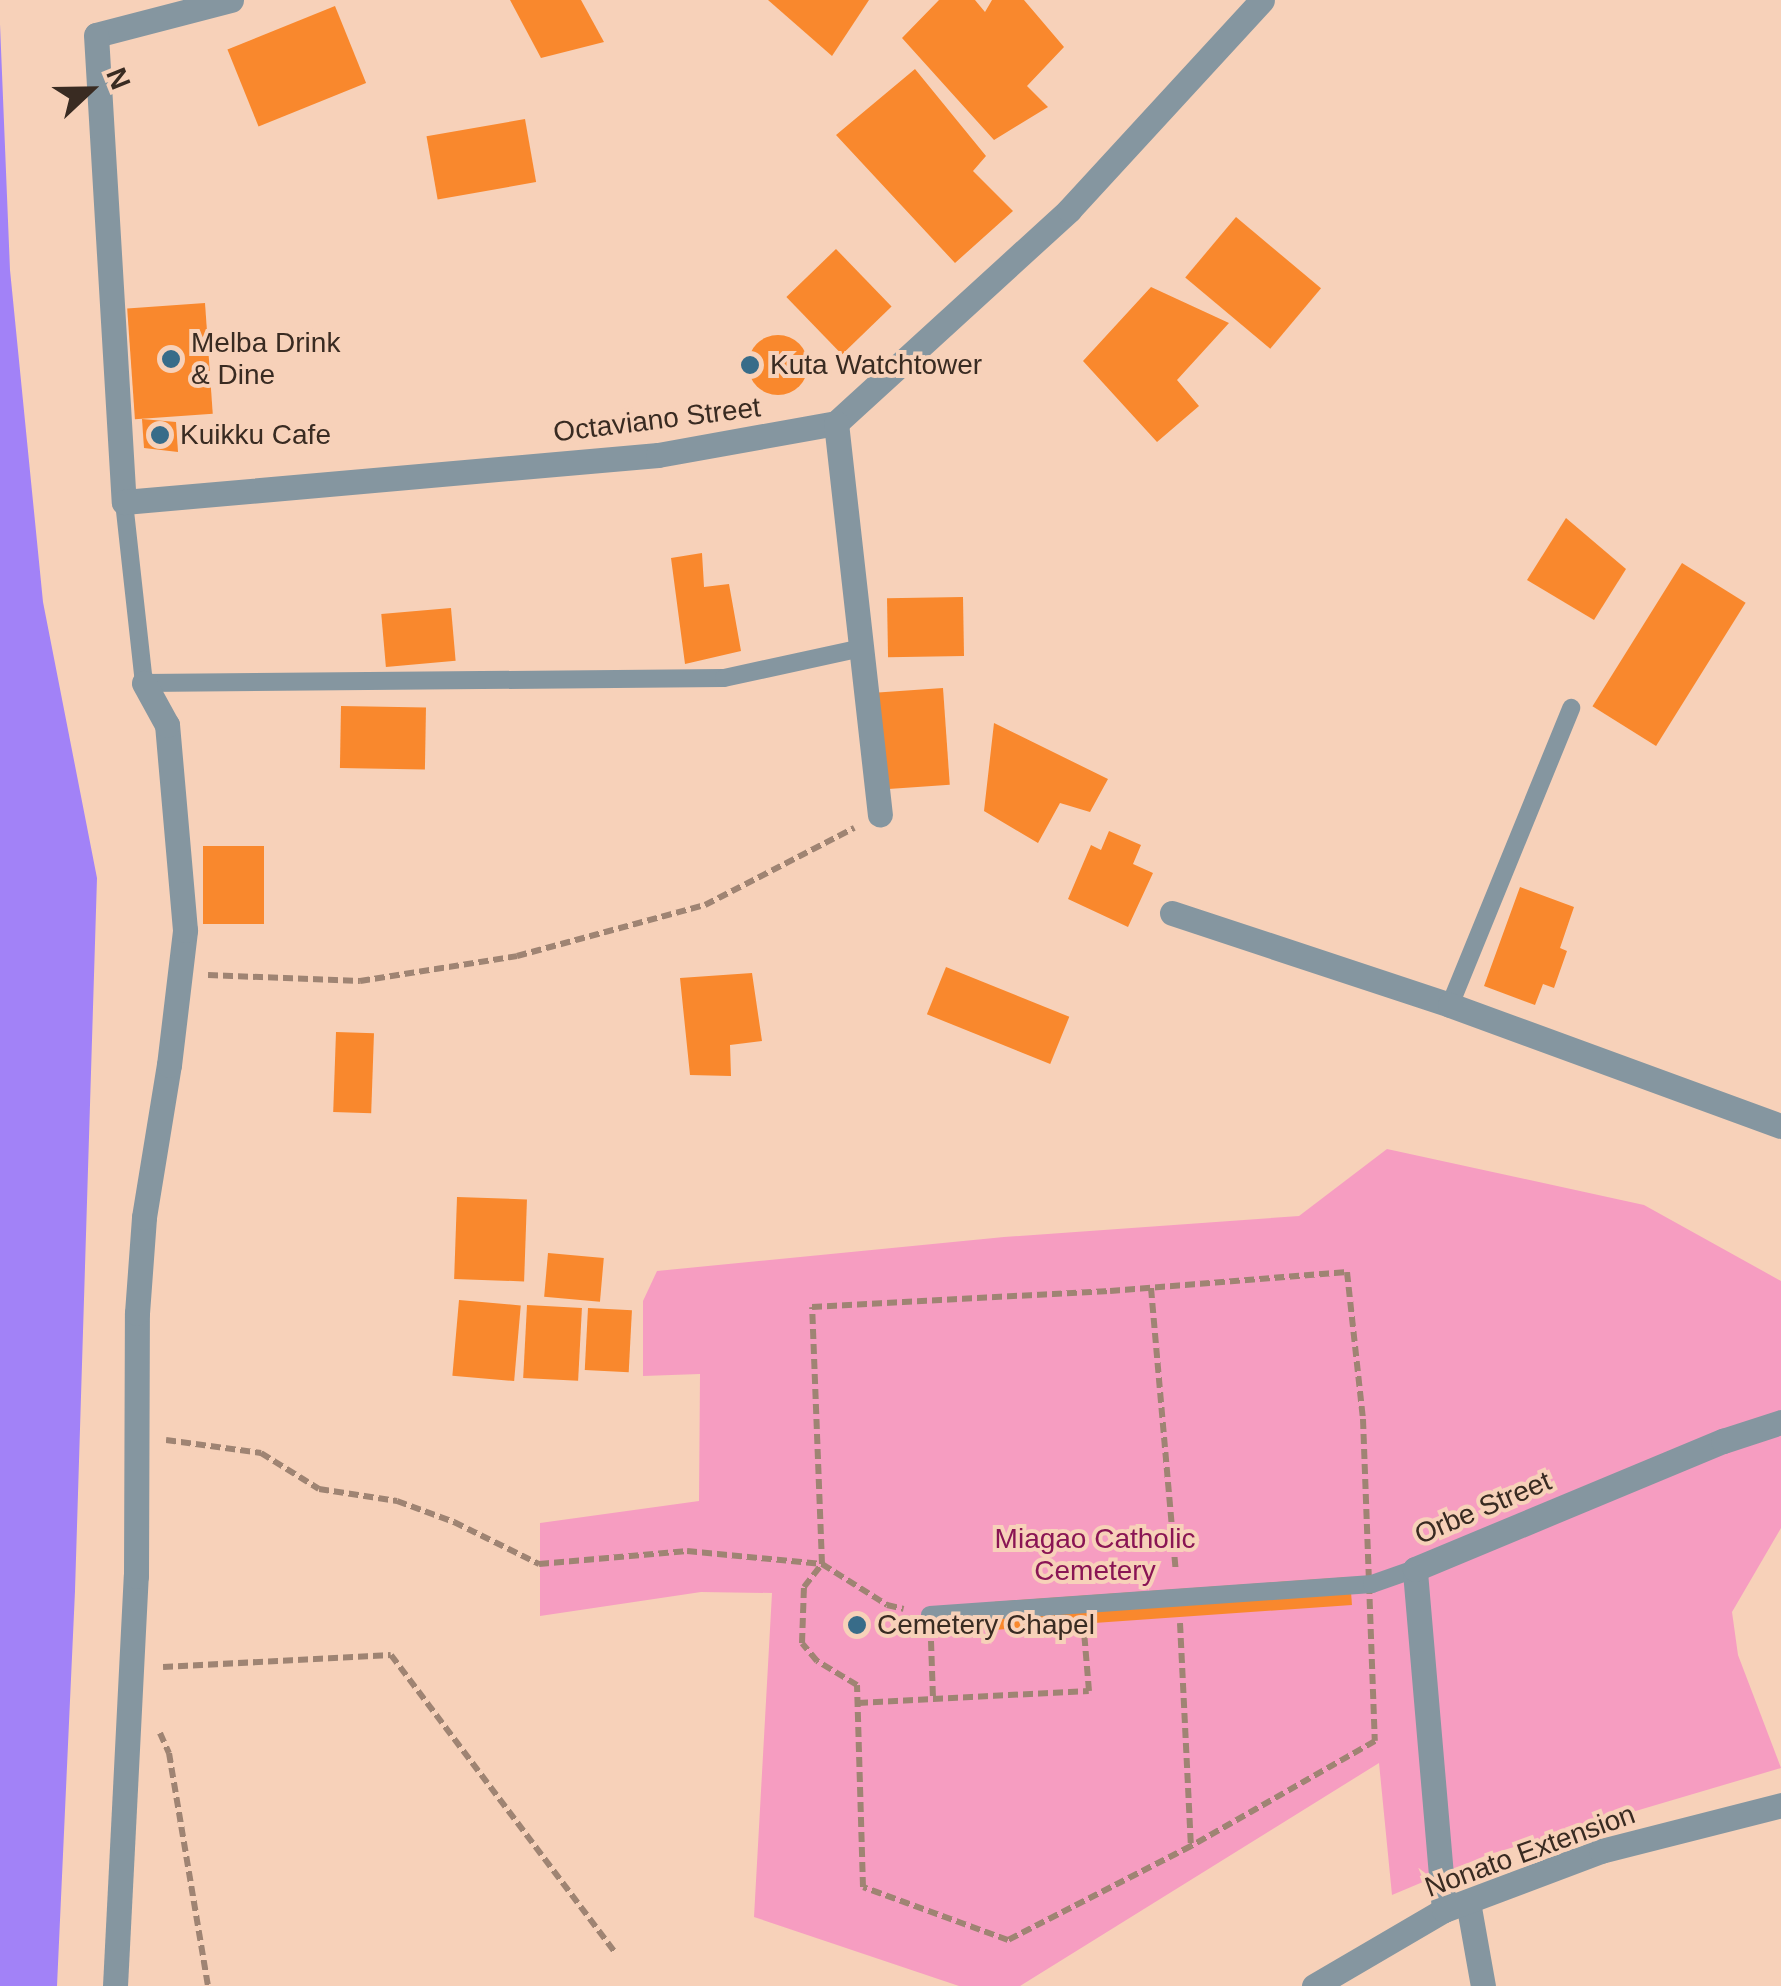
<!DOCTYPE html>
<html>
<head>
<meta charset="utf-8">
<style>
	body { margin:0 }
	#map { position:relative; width:1781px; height:1986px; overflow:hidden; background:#f7d1b9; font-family:Helvetica,sans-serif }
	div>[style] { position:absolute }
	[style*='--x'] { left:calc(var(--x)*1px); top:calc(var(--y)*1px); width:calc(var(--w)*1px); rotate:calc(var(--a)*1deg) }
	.green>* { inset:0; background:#f69dc1 }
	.water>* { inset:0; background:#a282f7 }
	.building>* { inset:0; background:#f9882d; transform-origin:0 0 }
	.round { border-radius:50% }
	.path>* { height:6px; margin-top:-3px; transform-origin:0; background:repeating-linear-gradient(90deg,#9f8473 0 10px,transparent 0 15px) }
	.service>* { height:18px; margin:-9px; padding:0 9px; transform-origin:9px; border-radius:9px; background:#8596a0 }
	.minor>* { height:25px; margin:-12.5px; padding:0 12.5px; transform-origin:12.5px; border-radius:12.5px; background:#8596a0 }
	.dots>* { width:28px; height:28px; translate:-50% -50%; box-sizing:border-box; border:5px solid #f7d1b9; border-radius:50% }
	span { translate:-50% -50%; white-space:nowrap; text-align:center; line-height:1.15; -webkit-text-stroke:8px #f7d1b9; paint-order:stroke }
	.poi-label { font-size:28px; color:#392b22 }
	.left { translate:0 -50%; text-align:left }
	.street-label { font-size:28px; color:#392b22 }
	.park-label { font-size:28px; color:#8a1554 }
	.north { position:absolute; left:40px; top:40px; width:100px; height:100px; -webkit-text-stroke:8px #f7d1b9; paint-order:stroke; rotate:68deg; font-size:28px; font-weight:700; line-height:40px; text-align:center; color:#392b22 }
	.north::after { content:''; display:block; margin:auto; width:35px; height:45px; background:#392b22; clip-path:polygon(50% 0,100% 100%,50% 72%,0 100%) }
</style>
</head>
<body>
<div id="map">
	<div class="green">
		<i style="clip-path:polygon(1387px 1149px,1644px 1205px,1781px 1281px,1781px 1528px,1732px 1612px,1738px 1655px,1781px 1768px,1487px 1855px,1392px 1895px,1379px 1763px,1020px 1986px,959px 1986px,754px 1917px,772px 1593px,701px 1592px,540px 1616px,540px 1523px,699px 1501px,700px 1374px,643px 1376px,643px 1301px,657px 1271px,1004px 1237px,1299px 1216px)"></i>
	</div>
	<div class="water">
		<i style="clip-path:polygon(0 24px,10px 270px,43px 602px,97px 878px,75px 1591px,57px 1986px,0 1986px)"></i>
	</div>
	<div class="building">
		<i style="clip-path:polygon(510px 0,581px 0,604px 42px,541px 58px)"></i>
		<i style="clip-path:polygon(768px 0,869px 0,832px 56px)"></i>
		<i style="clip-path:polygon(939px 0,975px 0,985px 12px,992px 0,1024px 0,1064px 47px,1027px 86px,1048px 107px,994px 140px,902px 38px)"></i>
		<i style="left:335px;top:6px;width:83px;height:116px;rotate:68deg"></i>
		<i style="clip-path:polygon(915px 69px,986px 156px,973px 171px,1013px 211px,955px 263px,836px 135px)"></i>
		<i style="left:525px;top:119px;width:64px;height:100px;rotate:80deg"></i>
		<i style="left:1236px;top:217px;width:111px;height:79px;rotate:40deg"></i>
		<i style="left:836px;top:249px;width:80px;height:69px;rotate:46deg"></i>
		<i style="clip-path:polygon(1151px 287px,1229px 323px,1177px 380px,1199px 406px,1157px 442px,1083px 361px)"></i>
		<i style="left:205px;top:303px;width:111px;height:78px;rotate:86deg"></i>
		<i class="round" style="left:748px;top:335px;width:60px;height:60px"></i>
		<i style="clip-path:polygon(142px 419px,176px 422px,178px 452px,144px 448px)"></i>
		<i style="clip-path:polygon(1566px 518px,1626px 569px,1594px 620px,1527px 580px)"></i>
		<i style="clip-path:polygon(702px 553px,704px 587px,729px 584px,741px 651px,685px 664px,671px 558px)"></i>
		<i style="left:1682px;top:563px;width:75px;height:169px;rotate:32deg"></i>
		<i style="left:963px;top:597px;width:59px;height:76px;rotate:89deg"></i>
		<i style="left:451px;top:608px;width:53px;height:70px;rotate:85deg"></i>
		<i style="left:943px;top:688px;width:97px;height:65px;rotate:86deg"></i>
		<i style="left:341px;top:706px;width:85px;height:62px;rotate:1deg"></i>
		<i style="clip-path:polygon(994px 723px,1108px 779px,1090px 812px,1060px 803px,1038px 843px,984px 811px)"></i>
		<i style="clip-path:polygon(1109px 831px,1141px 845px,1133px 864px,1153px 873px,1128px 927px,1068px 899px,1091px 845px,1101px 850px)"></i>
		<i style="left:203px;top:846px;width:61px;height:78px"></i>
		<i style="clip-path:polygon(1520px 887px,1574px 907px,1560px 948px,1567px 951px,1554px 988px,1543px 984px,1535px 1005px,1484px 986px)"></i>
		<i style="left:946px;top:967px;width:133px;height:51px;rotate:22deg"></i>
		<i style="clip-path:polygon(752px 973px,762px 1041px,730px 1045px,731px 1076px,690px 1075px,680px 978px)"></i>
		<i style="left:336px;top:1032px;width:38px;height:80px;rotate:2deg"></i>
		<i style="left:457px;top:1197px;width:70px;height:82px;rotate:2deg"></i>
		<i style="left:548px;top:1253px;width:56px;height:44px;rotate:5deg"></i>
		<i style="left:459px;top:1300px;width:62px;height:76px;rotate:5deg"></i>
		<i style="left:527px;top:1305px;width:55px;height:73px;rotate:3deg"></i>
		<i style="left:588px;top:1308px;width:44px;height:62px;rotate:3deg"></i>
		<i style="left:1350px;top:1577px;width:28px;height:356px;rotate:86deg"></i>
	</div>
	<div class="path">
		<i style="--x:208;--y:975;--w:152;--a:2.3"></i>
		<i style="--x:360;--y:981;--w:159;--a:-9"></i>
		<i style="--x:517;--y:956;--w:195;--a:-15.2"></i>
		<i style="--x:705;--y:905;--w:168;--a:-27.3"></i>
		<i style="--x:1347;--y:1272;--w:148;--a:83.8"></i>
		<i style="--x:1363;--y:1419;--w:322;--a:87.9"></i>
		<i style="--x:1375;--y:1741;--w:212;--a:150.3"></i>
		<i style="--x:1191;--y:1846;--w:206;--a:152.8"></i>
		<i style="--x:1008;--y:1940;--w:154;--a:-159.9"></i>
		<i style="--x:863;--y:1887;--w:202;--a:-91.7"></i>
		<i style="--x:857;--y:1685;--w:47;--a:-149"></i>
		<i style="--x:817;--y:1661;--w:23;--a:-130"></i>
		<i style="--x:802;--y:1643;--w:56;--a:-88"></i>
		<i style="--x:804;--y:1587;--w:29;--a:-52"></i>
		<i style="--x:822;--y:1564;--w:257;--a:-92.2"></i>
		<i style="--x:812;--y:1307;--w:298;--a:-3.1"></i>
		<i style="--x:1110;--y:1291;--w:238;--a:-4.6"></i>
		<i style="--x:1151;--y:1288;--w:284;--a:85"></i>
		<i style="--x:166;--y:1440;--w:96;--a:7.8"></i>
		<i style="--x:261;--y:1453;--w:68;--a:31.8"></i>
		<i style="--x:319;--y:1489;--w:79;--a:8.7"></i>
		<i style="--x:397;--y:1501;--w:61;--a:20.2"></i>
		<i style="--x:454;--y:1522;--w:95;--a:26.3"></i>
		<i style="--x:539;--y:1564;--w:149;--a:-5"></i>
		<i style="--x:687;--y:1551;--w:136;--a:5.5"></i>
		<i style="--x:822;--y:1564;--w:77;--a:32.2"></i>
		<i style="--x:887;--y:1605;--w:17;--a:13"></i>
		<i style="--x:1180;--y:1623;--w:222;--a:87.2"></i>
		<i style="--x:931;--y:1641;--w:58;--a:88"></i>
		<i style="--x:163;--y:1667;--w:228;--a:-3"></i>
		<i style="--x:391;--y:1655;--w:374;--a:53"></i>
		<i style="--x:858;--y:1703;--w:231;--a:-3"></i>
		<i style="--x:1089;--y:1691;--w:59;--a:-94.8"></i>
		<i style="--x:160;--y:1733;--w:22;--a:66"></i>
		<i style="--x:169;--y:1753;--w:236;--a:80.5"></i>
	</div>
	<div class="service">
		<i style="--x:124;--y:502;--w:182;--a:83.7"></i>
		<i style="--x:144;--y:683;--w:580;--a:-0.49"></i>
		<i style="--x:724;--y:678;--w:141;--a:-12.3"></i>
		<i style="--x:1450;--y:1005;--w:321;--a:-67.8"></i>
		<i style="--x:930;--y:1615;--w:443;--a:-4"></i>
		<i style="--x:1372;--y:1584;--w:46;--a:-19.2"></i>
	</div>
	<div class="minor">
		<i style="--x:231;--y:0;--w:139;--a:165.5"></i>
		<i style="--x:96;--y:35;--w:468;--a:86.6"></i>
		<i style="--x:124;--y:502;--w:536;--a:-5.03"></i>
		<i style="--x:658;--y:455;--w:181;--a:-10.2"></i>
		<i style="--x:836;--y:423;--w:316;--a:-42.4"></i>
		<i style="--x:1069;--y:210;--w:285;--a:-47.4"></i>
		<i style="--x:836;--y:423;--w:394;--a:83.6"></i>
		<i style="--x:1172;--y:913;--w:293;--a:18.3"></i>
		<i style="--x:1450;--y:1005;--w:352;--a:20.1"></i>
		<i style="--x:1468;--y:1902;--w:85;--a:79.9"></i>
		<i style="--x:1444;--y:1910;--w:342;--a:-94.9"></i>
		<i style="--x:1415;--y:1569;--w:334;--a:-22.6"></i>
		<i style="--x:1723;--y:1441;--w:61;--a:-18.1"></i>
		<i style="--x:115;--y:1986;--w:411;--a:-87.1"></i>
		<i style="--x:136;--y:1576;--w:263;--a:-89.8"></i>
		<i style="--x:137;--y:1313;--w:96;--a:-85.8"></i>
		<i style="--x:144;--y:1217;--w:154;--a:-80.7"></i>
		<i style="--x:169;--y:1065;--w:136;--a:-83.2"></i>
		<i style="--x:185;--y:930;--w:206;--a:-95"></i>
		<i style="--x:167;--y:725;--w:48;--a:-118.7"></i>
		<i style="--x:1314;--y:1986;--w:151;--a:-30.3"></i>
		<i style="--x:1444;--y:1910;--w:168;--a:-20.6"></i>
		<i style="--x:1601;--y:1851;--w:186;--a:-14.3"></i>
	</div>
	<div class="dots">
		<i style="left:171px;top:359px;background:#386c89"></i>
		<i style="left:750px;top:365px;background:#386c89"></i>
		<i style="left:160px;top:435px;background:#386c89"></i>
		<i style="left:857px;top:1625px;background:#386c89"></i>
	</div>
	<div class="poi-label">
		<span class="left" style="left:191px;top:359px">Melba Drink<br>&amp; Dine</span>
		<span class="left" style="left:770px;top:365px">Kuta Watchtower</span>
		<span class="left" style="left:180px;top:435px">Kuikku Cafe</span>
		<span class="left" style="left:877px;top:1625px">Cemetery Chapel</span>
	</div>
	<div class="street-label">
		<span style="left:657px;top:420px;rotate:-7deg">Octaviano Street</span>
		<span style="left:1483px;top:1508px;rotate:-23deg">Orbe Street</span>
		<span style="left:1530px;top:1851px;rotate:-20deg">Nonato Extension</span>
	</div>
	<div class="park-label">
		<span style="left:1095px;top:1555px">Miagao Catholic<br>Cemetery</span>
	</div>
	<div class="north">N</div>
</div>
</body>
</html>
